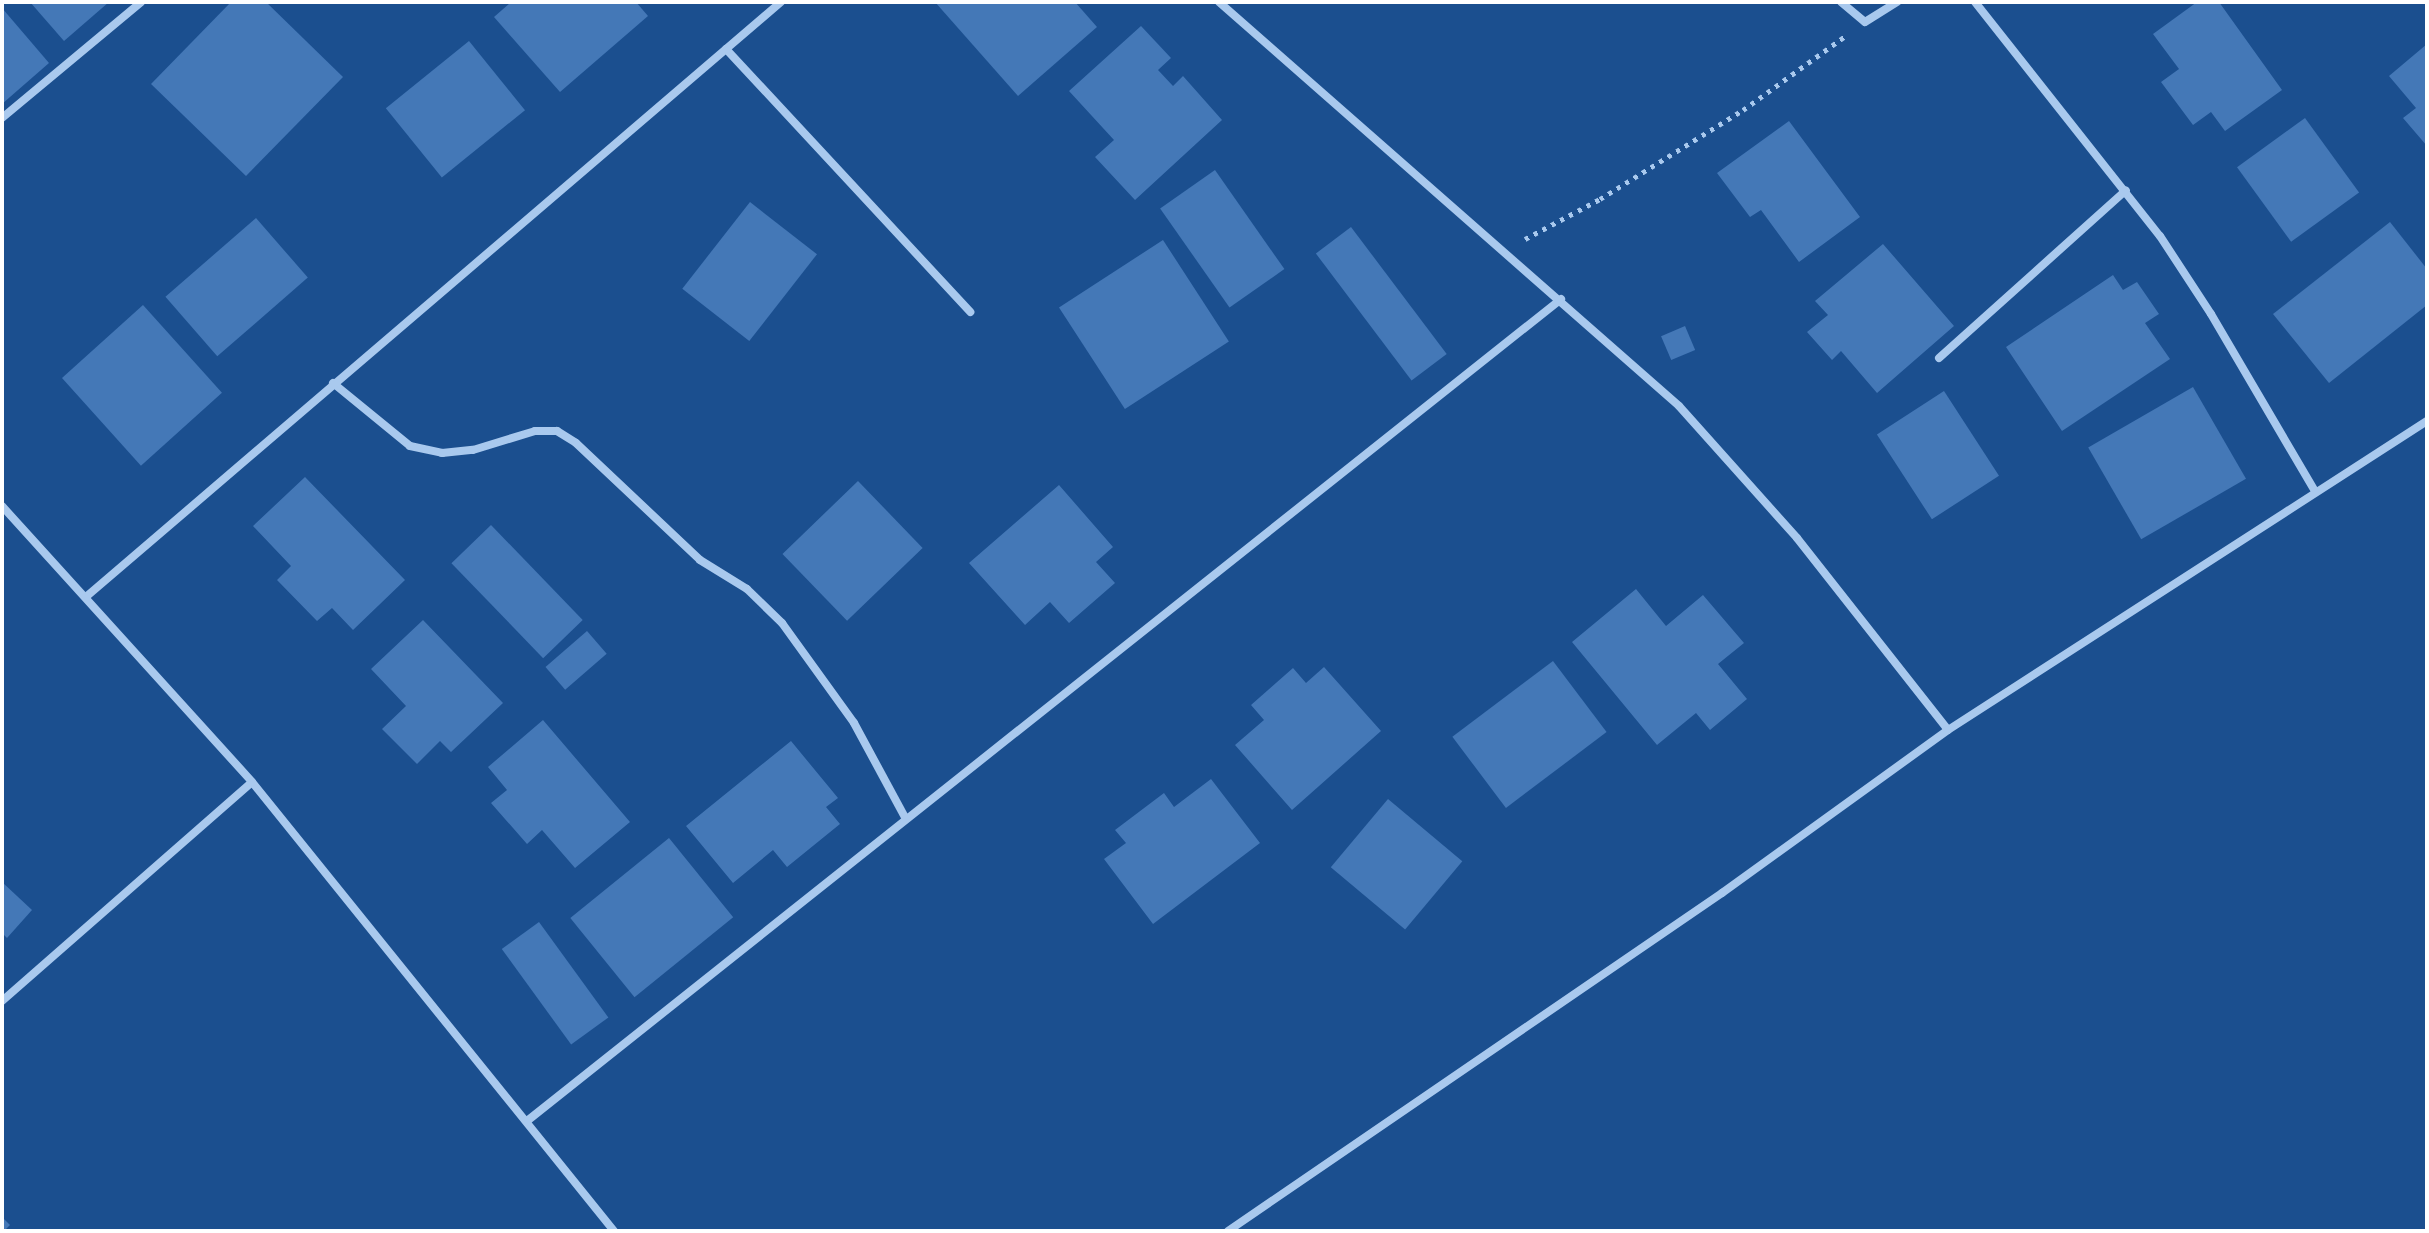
<!DOCTYPE html>
<html>
<head>
<meta charset="utf-8">
<style>
	body { margin:0 }
	#map { position:relative; width:2429px; height:1233px; overflow:hidden; background:#1b4f8f; font-family:"Source Sans 3",sans-serif }
	div>[style] { position:absolute }
	[style*='--x'] { left:calc(var(--x)*1px); top:calc(var(--y)*1px); width:calc(var(--w)*1px); rotate:calc(var(--a)*1deg) }
	.building>* { inset:0; background:#4478b7; transform-origin:0 0 }
	.path>* { height:5px; margin-top:-2.5px; transform-origin:0; background:repeating-linear-gradient(90deg,#a9c9ee 0 4px,transparent 0 10px) }
	.minor>* { height:8px; margin:-4px; padding:0 4px; transform-origin:4px; border-radius:4px; background:#a9c9ee }
	span { translate:-50% -50%; white-space:nowrap; text-align:center; line-height:1.15; -webkit-text-stroke:6px #1b4f8f; paint-order:stroke }
	.frame { position:absolute; inset:0; border:4px solid #fff; pointer-events:none }
</style>
</head>
<body>
<div id="map">
	<div class="building">
		<i style="clip-path:polygon(30px 2px,109px 2px,64px 41px)"></i>
		<i style="clip-path:polygon(231px 2px,266px 2px,343px 77px,246px 176px,151px 84px)"></i>
		<i style="clip-path:polygon(511px 2px,636px 2px,648px 16px,560px 92px,494px 17px)"></i>
		<i style="clip-path:polygon(935px 2px,1075px 2px,1097px 27px,1018px 96px)"></i>
		<i style="clip-path:polygon(2197px 2px,2219px 2px,2282px 90px,2225px 131px,2211px 112px,2193px 125px,2161px 82px,2179px 69px,2153px 34px)"></i>
		<i style="clip-path:polygon(2px 8px,49px 63px,2px 104px)"></i>
		<i style="clip-path:polygon(1141px 26px,1171px 58px,1158px 70px,1173px 86px,1183px 76px,1222px 120px,1135px 200px,1095px 157px,1114px 140px,1069px 91px)"></i>
		<i style="left:469px;top:41px;width:89px;height:107px;rotate:51deg"></i>
		<i style="clip-path:polygon(2427px 44px,2427px 146px,2403px 118px,2416px 108px,2389px 76px)"></i>
		<i style="left:2305px;top:118px;width:92px;height:84px;rotate:54deg"></i>
		<i style="clip-path:polygon(1789px 121px,1860px 217px,1799px 262px,1761px 210px,1750px 217px,1717px 173px)"></i>
		<i style="left:1215px;top:170px;width:121px;height:67px;rotate:55deg"></i>
		<i style="left:750px;top:202px;width:85px;height:110px;rotate:38deg"></i>
		<i style="left:256px;top:218px;width:79px;height:120px;rotate:49deg"></i>
		<i style="clip-path:polygon(2390px 222px,2427px 269px,2427px 305px,2329px 383px,2273px 314px)"></i>
		<i style="left:1351px;top:227px;width:159px;height:44px;rotate:53deg"></i>
		<i style="left:1163px;top:240px;width:121px;height:124px;rotate:57deg"></i>
		<i style="clip-path:polygon(1883px 244px,1954px 326px,1877px 393px,1841px 351px,1832px 360px,1807px 332px,1828px 315px,1815px 301px)"></i>
		<i style="clip-path:polygon(2113px 275px,2123px 290px,2137px 282px,2159px 314px,2145px 323px,2170px 359px,2062px 431px,2006px 347px)"></i>
		<i style="left:143px;top:305px;width:118px;height:109px;rotate:48deg"></i>
		<i style="left:1685px;top:326px;width:26px;height:26px;rotate:67deg"></i>
		<i style="left:2193px;top:387px;width:106px;height:121px;rotate:60deg"></i>
		<i style="left:1944px;top:391px;width:101px;height:80px;rotate:57deg"></i>
		<i style="clip-path:polygon(305px 477px,405px 580px,353px 630px,332px 608px,317px 621px,277px 580px,291px 566px,253px 526px)"></i>
		<i style="left:858px;top:481px;width:93px;height:105px;rotate:46deg"></i>
		<i style="clip-path:polygon(1059px 485px,1113px 547px,1096px 562px,1115px 583px,1069px 623px,1050px 602px,1025px 625px,969px 563px)"></i>
		<i style="left:491px;top:525px;width:132px;height:55px;rotate:46deg"></i>
		<i style="clip-path:polygon(1636px 589px,1666px 626px,1703px 595px,1744px 643px,1718px 664px,1747px 699px,1710px 730px,1696px 713px,1657px 745px,1572px 642px)"></i>
		<i style="clip-path:polygon(423px 620px,503px 703px,451px 752px,440px 741px,417px 764px,382px 729px,406px 706px,371px 669px)"></i>
		<i style="left:587px;top:631px;width:30px;height:55px;rotate:49deg"></i>
		<i style="left:1553px;top:661px;width:89px;height:126px;rotate:53deg"></i>
		<i style="clip-path:polygon(1324px 667px,1381px 731px,1292px 810px,1235px 745px,1264px 720px,1251px 705px,1293px 668px,1306px 683px)"></i>
		<i style="clip-path:polygon(543px 720px,630px 822px,575px 868px,542px 830px,527px 844px,491px 803px,507px 790px,488px 767px)"></i>
		<i style="clip-path:polygon(791px 741px,838px 798px,826px 807px,840px 824px,787px 867px,773px 850px,733px 883px,686px 826px)"></i>
		<i style="clip-path:polygon(1211px 779px,1260px 843px,1153px 924px,1104px 859px,1126px 843px,1115px 830px,1164px 793px,1174px 807px)"></i>
		<i style="left:1388px;top:799px;width:97px;height:89px;rotate:40deg"></i>
		<i style="left:669px;top:838px;width:102px;height:127px;rotate:51deg"></i>
		<i style="clip-path:polygon(2px 882px,32px 910px,7px 938px,2px 933px)"></i>
		<i style="left:539px;top:922px;width:118px;height:46px;rotate:54deg"></i>
		<i style="clip-path:polygon(2px 1217px,10px 1225px,4px 1231px,2px 1231px)"></i>
	</div>
	<div class="path">
		<i style="--x:1525;--y:239;--w:85;--a:-28.1"></i>
		<i style="--x:1600;--y:199;--w:168;--a:-31.9"></i>
		<i style="--x:1743;--y:110;--w:125;--a:-35.9"></i>
	</div>
	<div class="minor">
		<i style="--x:1219;--y:2;--w:612;--a:41.29"></i>
		<i style="--x:1679;--y:406;--w:177;--a:48.2"></i>
		<i style="--x:1797;--y:538;--w:244;--a:51.8"></i>
		<i style="--x:1841;--y:2;--w:31;--a:40"></i>
		<i style="--x:1865;--y:22;--w:38;--a:-32"></i>
		<i style="--x:1975;--y:2;--w:298;--a:51.7"></i>
		<i style="--x:2160;--y:236;--w:93;--a:56.8"></i>
		<i style="--x:2211;--y:314;--w:205;--a:59.6"></i>
		<i style="--x:726;--y:49;--w:359;--a:47.1"></i>
		<i style="--x:2;--y:118;--w:181;--a:-39.8"></i>
		<i style="--x:1939;--y:358;--w:251;--a:-41.9"></i>
		<i style="--x:333;--y:383;--w:99;--a:39.3"></i>
		<i style="--x:410;--y:446;--w:33;--a:12"></i>
		<i style="--x:442;--y:453;--w:31;--a:-6"></i>
		<i style="--x:473;--y:450;--w:65;--a:-17"></i>
		<i style="--x:535;--y:431;--w:22;--a:0"></i>
		<i style="--x:557;--y:431;--w:22;--a:32"></i>
		<i style="--x:576;--y:443;--w:170;--a:43.3"></i>
		<i style="--x:700;--y:560;--w:55;--a:31.7"></i>
		<i style="--x:747;--y:589;--w:49;--a:44.2"></i>
		<i style="--x:782;--y:623;--w:123;--a:54.2"></i>
		<i style="--x:854;--y:723;--w:109;--a:61.6"></i>
		<i style="--x:2;--y:506;--w:372;--a:47.8"></i>
		<i style="--x:252;--y:782;--w:577;--a:51.12"></i>
		<i style="--x:87;--y:596;--w:913;--a:-40.56"></i>
		<i style="--x:2;--y:1001;--w:332;--a:-41.2"></i>
		<i style="--x:527;--y:1121;--w:1321;--a:-38.48"></i>
		<i style="--x:1228;--y:1231;--w:599;--a:-34.38"></i>
		<i style="--x:1722;--y:893;--w:279;--a:-35.8"></i>
		<i style="--x:1948;--y:730;--w:570;--a:-32.83"></i>
	</div>
	<div class="frame"></div>
</div>
</body>
</html>
